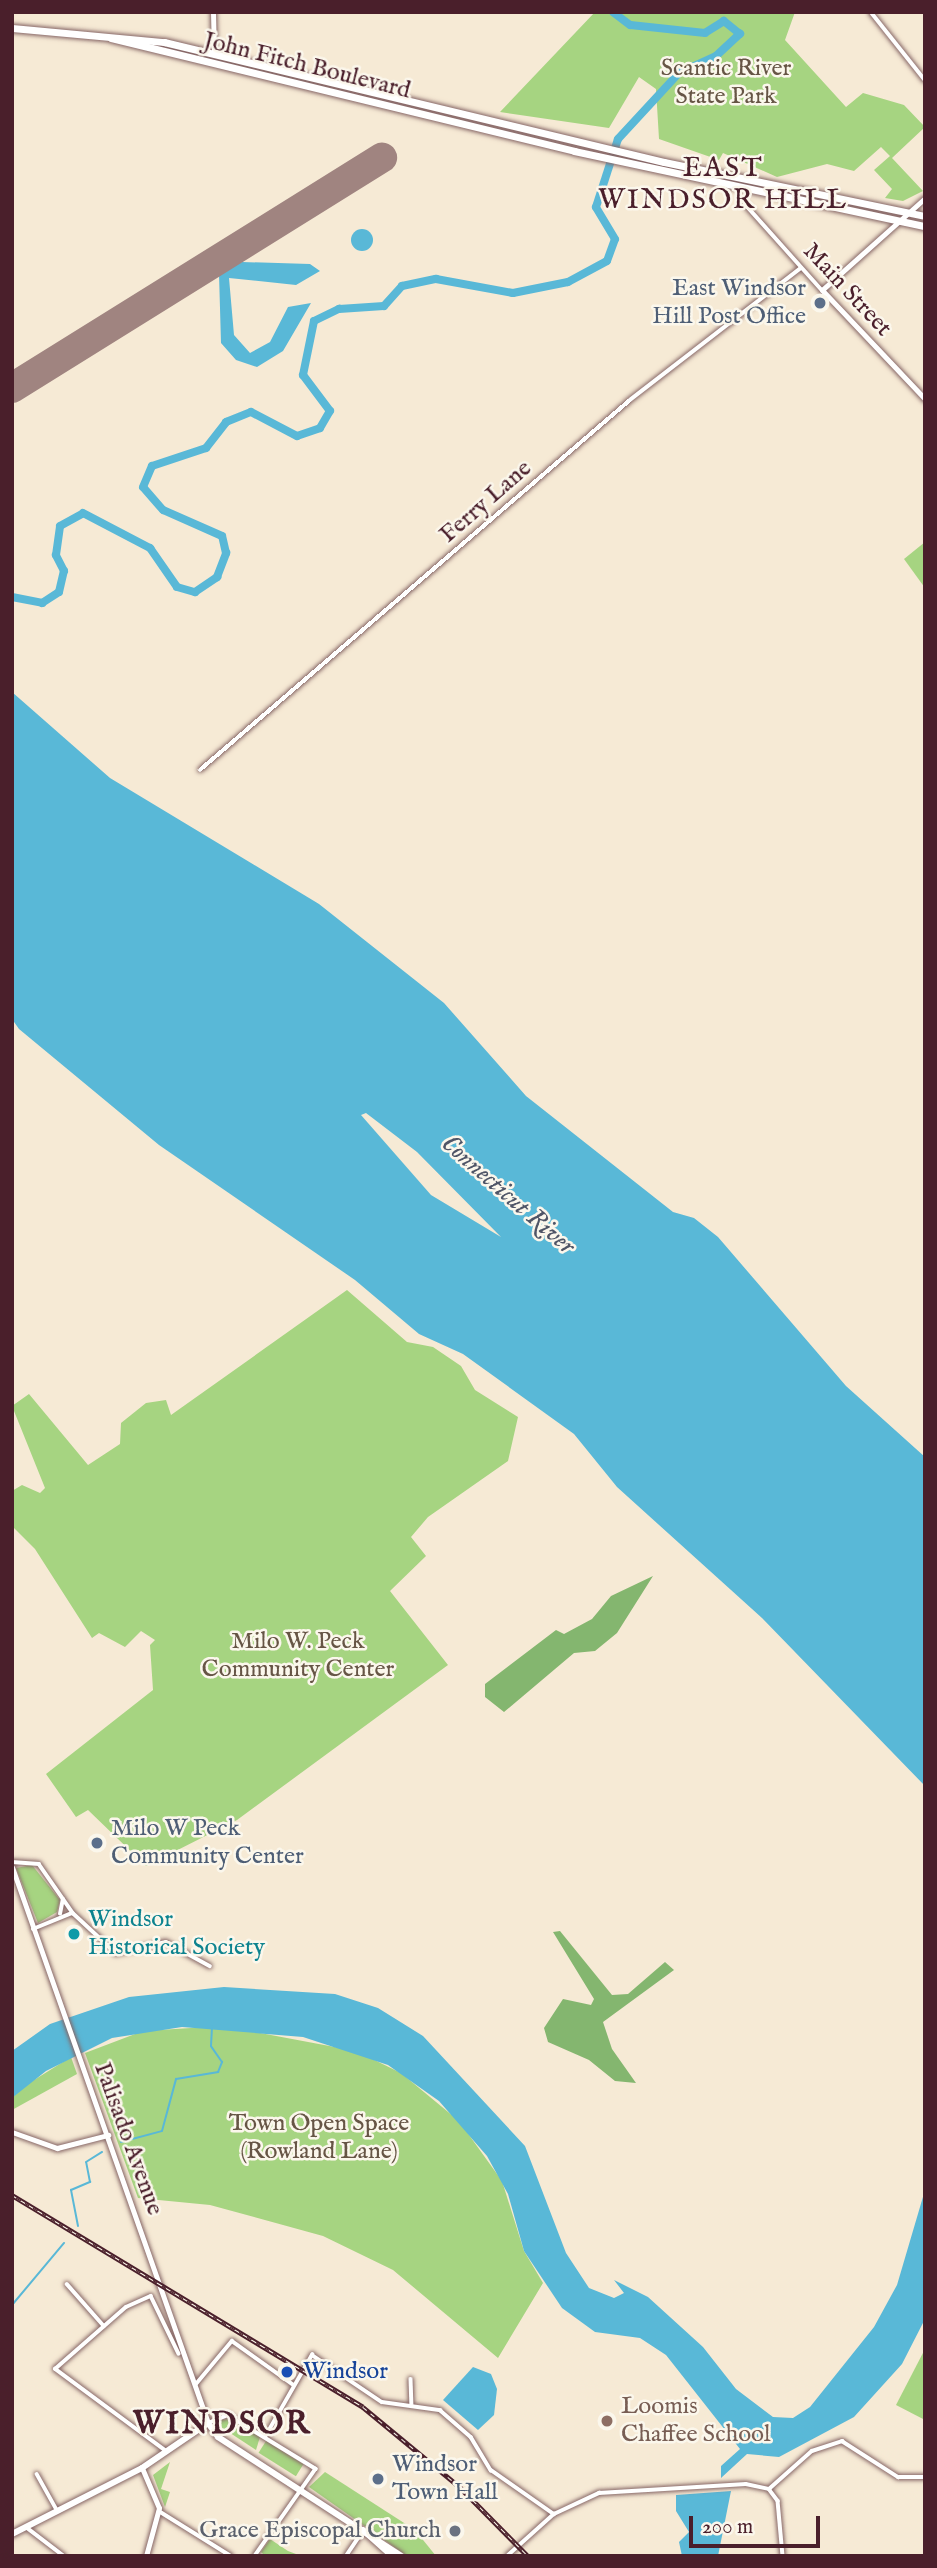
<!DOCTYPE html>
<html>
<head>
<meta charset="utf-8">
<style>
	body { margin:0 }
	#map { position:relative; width:937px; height:2568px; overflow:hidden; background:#f6ead5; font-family:"IM FELL English",serif }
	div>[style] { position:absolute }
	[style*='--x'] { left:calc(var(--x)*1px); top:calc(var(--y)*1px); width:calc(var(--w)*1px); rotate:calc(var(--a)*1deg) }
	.green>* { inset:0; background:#a6d481; transform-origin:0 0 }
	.forest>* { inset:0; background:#84b66f }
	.water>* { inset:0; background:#59b8d7 }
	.round { border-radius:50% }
	.stream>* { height:2px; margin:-1px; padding:0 1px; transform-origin:1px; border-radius:1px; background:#59b8d7 }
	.river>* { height:8px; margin:-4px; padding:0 4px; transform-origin:4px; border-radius:4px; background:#59b8d7 }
	.runway>* { height:30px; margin:-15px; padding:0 15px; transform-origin:15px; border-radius:15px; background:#a08480 }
	.roads { filter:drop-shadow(0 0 2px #866666) drop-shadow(0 0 2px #866666) }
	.street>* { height:3.5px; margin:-1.75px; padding:0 1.75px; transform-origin:1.75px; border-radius:1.75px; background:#fff }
	.secondary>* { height:5px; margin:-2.5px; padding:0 2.5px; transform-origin:2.5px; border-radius:2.5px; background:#fff }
	.primary>* { height:6px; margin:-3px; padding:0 3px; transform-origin:3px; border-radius:3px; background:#fff }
	.highway>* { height:7px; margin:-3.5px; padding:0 3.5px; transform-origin:3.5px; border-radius:3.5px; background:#fff }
	.rail>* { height:4.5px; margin-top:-2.25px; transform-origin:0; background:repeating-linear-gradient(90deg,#fbf7ec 0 5px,#4a1f2b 0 10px); box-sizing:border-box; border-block:2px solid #4a1f2b }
	.dots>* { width:19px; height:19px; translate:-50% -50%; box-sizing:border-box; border:4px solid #fbf7ec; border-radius:50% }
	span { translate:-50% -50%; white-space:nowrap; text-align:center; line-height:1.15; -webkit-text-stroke:5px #fbf7ec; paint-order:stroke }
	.street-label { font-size:24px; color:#4a1f2b }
	.park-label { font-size:24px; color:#665545 }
	.service-label { font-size:24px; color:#4e5e75 }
	.right { translate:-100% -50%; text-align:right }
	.left { translate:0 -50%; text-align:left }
	.culture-label { font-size:24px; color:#0d838f }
	.transit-label { font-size:24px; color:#164399 }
	.education-label { font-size:24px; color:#785e54 }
	.worship-label { font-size:24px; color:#5b616d }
	.water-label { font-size:26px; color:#4f5567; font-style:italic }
	.quarter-label { font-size:28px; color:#4a1f2b; letter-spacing:2px }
	.district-label { font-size:32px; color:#4a1f2b; font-weight:700; letter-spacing:2px }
	.frame { position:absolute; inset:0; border:14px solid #4a1f2b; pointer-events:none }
	.scale { position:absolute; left:689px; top:2516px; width:131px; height:32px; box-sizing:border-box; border:4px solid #4a1f2b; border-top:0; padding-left:9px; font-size:21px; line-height:24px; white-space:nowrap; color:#4a1f2b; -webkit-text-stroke:5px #fbf7ec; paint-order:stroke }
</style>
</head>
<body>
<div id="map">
	<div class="green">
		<i style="clip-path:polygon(595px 12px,795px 12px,785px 40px,846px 107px,863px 93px,904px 105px,925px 127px,892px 158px,923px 191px,903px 201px,885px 198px,892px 189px,874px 170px,890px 156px,881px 147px,854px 171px,827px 164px,777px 177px,723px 153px,719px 160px,659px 139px,656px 89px,639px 77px,609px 128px,500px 112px)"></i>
		<i style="clip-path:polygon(925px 542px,925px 588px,904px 559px)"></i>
		<i style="clip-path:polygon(347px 1290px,407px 1342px,433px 1347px,461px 1366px,475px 1390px,518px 1417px,508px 1461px,428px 1517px,411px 1537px,426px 1556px,390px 1591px,448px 1665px,237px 1820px,146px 1866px,88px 1810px,76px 1817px,46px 1774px,153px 1690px,150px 1645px,155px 1640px,141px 1631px,125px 1647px,99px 1633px,92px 1638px,35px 1549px,12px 1526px,12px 1491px,22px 1485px,40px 1493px,45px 1488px,12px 1406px,29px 1394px,88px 1465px,120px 1444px,121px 1423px,146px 1403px,166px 1400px,171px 1415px)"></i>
		<i style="clip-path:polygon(32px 1865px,60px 1900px,57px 1912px,38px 1923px,16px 1868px)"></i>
		<i style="clip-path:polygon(223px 2026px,356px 2051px,401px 2073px,459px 2121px,502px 2181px,524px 2251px,543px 2283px,498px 2358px,393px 2270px,323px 2236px,210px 2205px,138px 2198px,85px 2053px,143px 2031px)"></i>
		<i style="clip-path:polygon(71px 2057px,77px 2074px,12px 2110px,12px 2098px,26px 2085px)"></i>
		<i style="clip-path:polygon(925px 2349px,925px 2420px,896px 2405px)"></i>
		<i style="clip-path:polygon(230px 2419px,260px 2437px,256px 2450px,221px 2427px,219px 2420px)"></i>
		<i style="left:266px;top:2441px;width:44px;height:14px;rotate:32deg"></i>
		<i style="clip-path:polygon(170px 2462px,161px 2489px,170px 2492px,165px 2507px,153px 2475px)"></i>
		<i style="clip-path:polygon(325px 2472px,415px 2530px,436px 2556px,407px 2556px,309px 2487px)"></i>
		<i style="clip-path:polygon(270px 2539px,288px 2551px,296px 2554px,265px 2556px,261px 2552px)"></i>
	</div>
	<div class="forest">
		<i style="clip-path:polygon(653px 1576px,617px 1633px,595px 1651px,574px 1653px,504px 1712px,485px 1697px,485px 1684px,556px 1630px,564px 1634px,592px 1619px,611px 1596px)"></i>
		<i style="clip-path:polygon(560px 1931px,612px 1995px,628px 1994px,665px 1962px,674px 1970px,603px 2022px,612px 2049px,636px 2083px,615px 2081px,589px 2060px,548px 2042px,544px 2028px,563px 1999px,591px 2005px,594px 1999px,553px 1932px)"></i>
	</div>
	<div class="water">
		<i class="round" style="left:351px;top:229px;width:22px;height:22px"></i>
		<i style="clip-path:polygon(242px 262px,310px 264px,320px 271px,296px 285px,229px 278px,234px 335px,250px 353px,270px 342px,288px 307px,311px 303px,283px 351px,257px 367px,236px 360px,221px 343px,219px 274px)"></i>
		<i style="clip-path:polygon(evenodd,12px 692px,110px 778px,319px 904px,444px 1003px,526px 1096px,673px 1212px,694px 1218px,718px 1237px,846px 1386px,925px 1457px,925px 1786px,762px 1618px,617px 1487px,574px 1434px,463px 1354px,419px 1334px,355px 1280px,159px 1145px,19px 1029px,12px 1019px,12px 692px,366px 1113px,417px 1152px,501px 1237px,431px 1195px,361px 1115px,366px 1113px)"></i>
		<i style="clip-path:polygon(224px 1987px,335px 1994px,378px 2008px,423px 2036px,525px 2146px,566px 2253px,589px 2288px,614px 2298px,624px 2293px,614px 2280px,648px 2297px,703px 2347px,736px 2389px,773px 2417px,793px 2418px,810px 2407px,874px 2327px,897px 2285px,925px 2190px,925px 2319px,902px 2364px,854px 2417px,779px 2457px,747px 2454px,721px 2478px,721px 2466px,740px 2449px,666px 2355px,640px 2338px,595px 2332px,562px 2308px,524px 2251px,508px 2194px,487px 2156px,439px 2101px,388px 2065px,303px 2037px,182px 2027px,112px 2038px,46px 2071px,12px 2098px,12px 2051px,50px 2024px,129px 1997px)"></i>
		<i style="clip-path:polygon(473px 2367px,491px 2374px,497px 2389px,494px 2415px,478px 2430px,443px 2400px)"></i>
		<i style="clip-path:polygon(731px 2491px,718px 2556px,682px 2556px,679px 2542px,689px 2532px,676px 2511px,676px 2495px)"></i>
	</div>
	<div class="stream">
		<i style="--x:121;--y:2142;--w:42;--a:-15"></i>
		<i style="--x:162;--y:2131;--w:54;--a:-74.9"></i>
		<i style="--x:176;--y:2079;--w:43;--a:-9.5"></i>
		<i style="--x:218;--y:2072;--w:11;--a:-68"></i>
		<i style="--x:222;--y:2062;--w:19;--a:-125"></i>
		<i style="--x:211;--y:2046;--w:20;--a:-87"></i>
		<i style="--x:78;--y:2226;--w:37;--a:-101"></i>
		<i style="--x:71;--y:2190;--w:21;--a:-23"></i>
		<i style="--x:90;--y:2182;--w:20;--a:-101"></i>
		<i style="--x:86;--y:2162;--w:19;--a:-32"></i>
		<i style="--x:12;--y:2305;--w:81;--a:-50"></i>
	</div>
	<div class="river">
		<i style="--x:12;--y:597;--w:31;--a:11"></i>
		<i style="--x:42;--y:603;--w:20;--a:-33"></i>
		<i style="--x:59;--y:592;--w:22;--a:-77"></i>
		<i style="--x:64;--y:571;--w:18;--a:-117"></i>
		<i style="--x:56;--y:555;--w:29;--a:-82"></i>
		<i style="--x:60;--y:526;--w:26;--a:-29"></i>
		<i style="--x:83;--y:513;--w:76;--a:27.6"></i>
		<i style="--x:150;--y:548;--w:47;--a:55.3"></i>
		<i style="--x:177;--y:587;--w:19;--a:16"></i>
		<i style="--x:195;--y:592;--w:27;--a:-34"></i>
		<i style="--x:217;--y:577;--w:26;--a:-69"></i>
		<i style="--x:226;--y:553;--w:17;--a:-103"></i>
		<i style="--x:222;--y:536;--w:64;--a:-156.2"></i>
		<i style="--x:163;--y:510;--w:30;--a:-131"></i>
		<i style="--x:143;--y:487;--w:23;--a:-67"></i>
		<i style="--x:152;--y:466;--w:57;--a:-18.4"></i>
		<i style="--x:206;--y:448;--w:33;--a:-52"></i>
		<i style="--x:226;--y:422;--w:27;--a:-22"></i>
		<i style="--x:251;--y:412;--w:52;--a:27.6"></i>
		<i style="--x:297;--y:436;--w:24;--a:-19"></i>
		<i style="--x:320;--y:428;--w:20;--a:-60"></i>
		<i style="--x:330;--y:411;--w:45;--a:-126.9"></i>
		<i style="--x:303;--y:375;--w:55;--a:-78.5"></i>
		<i style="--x:314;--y:321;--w:28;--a:-26"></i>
		<i style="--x:339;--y:309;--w:45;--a:-3.8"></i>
		<i style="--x:384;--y:306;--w:27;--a:-48"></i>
		<i style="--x:402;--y:286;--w:35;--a:-12"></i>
		<i style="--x:436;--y:279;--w:78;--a:10.3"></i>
		<i style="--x:513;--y:293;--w:56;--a:-11.3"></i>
		<i style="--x:568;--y:282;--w:44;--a:-28.3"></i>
		<i style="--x:607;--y:261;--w:23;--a:-70"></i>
		<i style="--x:615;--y:239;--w:37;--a:-121"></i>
		<i style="--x:596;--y:207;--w:71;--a:-72.1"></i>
		<i style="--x:618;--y:139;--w:90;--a:-47.3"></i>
		<i style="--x:679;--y:73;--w:41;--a:-24.7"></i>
		<i style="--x:716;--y:56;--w:33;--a:-43"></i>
		<i style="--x:740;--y:34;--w:21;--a:-141"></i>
		<i style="--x:724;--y:21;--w:22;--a:148"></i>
		<i style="--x:705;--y:33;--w:75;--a:-173.9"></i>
		<i style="--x:630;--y:25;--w:21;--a:-143"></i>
	</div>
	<div class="runway">
		<i style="--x:12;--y:388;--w:436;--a:-31.9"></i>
	</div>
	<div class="roads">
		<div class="street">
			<i style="--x:871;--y:12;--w:87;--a:51.5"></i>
			<i style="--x:745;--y:204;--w:115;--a:48.2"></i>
			<i style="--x:200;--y:770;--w:567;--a:-40.71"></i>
			<i style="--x:630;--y:400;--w:216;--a:-37.7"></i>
			<i style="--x:12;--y:1862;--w:27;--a:4"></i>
			<i style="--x:39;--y:1864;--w:60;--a:55.2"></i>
			<i style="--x:73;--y:1913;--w:59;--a:42.9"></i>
			<i style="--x:116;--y:1953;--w:51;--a:-12.4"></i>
			<i style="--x:166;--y:1942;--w:50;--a:28.6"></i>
			<i style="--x:60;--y:1914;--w:15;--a:-79"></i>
			<i style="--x:33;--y:1929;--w:42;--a:-22.3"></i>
			<i style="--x:67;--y:2284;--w:56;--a:48.6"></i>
			<i style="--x:411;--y:2379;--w:25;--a:88"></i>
			<i style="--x:196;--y:2384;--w:56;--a:-50.1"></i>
			<i style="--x:232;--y:2341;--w:76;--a:35.4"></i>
			<i style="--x:208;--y:2423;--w:22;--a:-22"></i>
			<i style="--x:228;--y:2415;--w:103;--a:31.5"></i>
			<i style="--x:316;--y:2469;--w:106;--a:125"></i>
			<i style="--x:265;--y:2437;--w:95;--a:-60.2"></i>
			<i style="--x:312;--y:2355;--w:84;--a:33.9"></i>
			<i style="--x:382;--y:2402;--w:59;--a:7.9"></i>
			<i style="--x:440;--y:2410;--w:41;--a:41.1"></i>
			<i style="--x:471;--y:2437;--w:39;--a:59"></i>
			<i style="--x:491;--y:2470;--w:77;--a:34.9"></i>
			<i style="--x:167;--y:2452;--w:139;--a:-143.5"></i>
			<i style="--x:55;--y:2369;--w:94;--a:-41.1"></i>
			<i style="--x:126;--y:2307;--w:27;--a:-24"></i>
			<i style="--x:151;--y:2296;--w:64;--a:64.2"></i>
			<i style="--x:37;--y:2474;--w:41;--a:60.9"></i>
			<i style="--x:769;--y:2489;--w:57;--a:-41.5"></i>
			<i style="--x:812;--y:2451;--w:32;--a:-18"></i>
			<i style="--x:842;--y:2441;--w:67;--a:32.7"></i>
			<i style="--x:898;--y:2477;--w:27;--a:0"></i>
			<i style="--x:159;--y:2511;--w:85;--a:32"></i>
			<i style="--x:26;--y:2527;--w:48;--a:37.3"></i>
			<i style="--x:346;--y:2556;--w:29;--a:-56"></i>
			<i style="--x:507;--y:2556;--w:63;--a:-41.8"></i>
			<i style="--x:554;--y:2514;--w:50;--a:-25"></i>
			<i style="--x:599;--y:2493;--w:147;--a:-3.5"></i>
			<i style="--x:746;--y:2484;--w:24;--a:12"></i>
			<i style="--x:769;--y:2489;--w:15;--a:53"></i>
			<i style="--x:778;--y:2501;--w:55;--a:84.8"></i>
		</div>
		<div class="secondary">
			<i style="--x:213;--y:12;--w:42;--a:88.6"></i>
			<i style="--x:925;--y:198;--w:138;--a:138.2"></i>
			<i style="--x:822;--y:290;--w:150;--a:46.6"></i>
			<i style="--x:12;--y:1867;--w:590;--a:70.58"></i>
			<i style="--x:12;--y:2132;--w:48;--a:19.6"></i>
			<i style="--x:57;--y:2148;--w:53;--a:-14.3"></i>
			<i style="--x:142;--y:2468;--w:43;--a:67"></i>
			<i style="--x:159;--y:2508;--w:50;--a:105.2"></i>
		</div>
		<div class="primary">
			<i style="--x:363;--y:2530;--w:39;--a:42"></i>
			<i style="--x:12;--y:2534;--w:146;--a:-26.9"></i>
			<i style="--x:142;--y:2468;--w:80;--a:-34.3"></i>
			<i style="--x:208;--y:2423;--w:17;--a:54"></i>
			<i style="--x:218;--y:2437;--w:218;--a:33"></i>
		</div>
		<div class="highway">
			<i style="--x:12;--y:28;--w:153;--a:5.3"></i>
			<i style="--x:164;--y:42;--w:514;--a:13.5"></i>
			<i style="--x:664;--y:162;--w:267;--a:11.7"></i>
			<i style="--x:111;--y:38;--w:477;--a:13.7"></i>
			<i style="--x:574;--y:151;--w:359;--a:12.1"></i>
		</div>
	</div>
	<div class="rail">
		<i style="--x:12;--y:2195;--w:410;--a:31.1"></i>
		<i style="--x:363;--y:2407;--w:124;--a:39.5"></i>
		<i style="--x:459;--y:2486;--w:98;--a:45.4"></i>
	</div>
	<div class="dots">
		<i style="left:820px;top:303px;background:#5c6f8a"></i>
		<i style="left:97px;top:1843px;background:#5c6f8a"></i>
		<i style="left:74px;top:1934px;background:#0f9aa8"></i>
		<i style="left:287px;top:2372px;background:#1a4fb4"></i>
		<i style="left:607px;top:2421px;background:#8d6e63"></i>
		<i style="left:378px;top:2479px;background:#5c6f8a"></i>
		<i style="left:455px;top:2531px;background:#6b7280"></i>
	</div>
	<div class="street-label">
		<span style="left:307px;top:66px;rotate:14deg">John Fitch Boulevard</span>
		<span style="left:847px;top:290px;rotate:47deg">Main Street</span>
		<span style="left:486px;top:502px;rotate:-41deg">Ferry Lane</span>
		<span style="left:128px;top:2139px;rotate:70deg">Palisado Avenue</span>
	</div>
	<div class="park-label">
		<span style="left:726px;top:83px">Scantic River<br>State Park</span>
		<span style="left:298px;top:1656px">Milo W. Peck<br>Community Center</span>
		<span style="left:319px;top:2138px">Town Open Space<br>(Rowland Lane)</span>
	</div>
	<div class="service-label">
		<span class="right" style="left:806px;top:303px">East Windsor<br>Hill Post Office</span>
		<span class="left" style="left:111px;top:1843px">Milo W Peck<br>Community Center</span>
		<span class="left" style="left:392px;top:2479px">Windsor<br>Town Hall</span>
	</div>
	<div class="culture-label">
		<span class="left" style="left:88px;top:1934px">Windsor<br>Historical Society</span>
	</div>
	<div class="transit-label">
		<span class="left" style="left:303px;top:2372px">Windsor</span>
	</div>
	<div class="education-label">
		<span class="left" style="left:621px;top:2421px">Loomis<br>Chaffee School</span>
	</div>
	<div class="worship-label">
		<span class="right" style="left:441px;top:2531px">Grace Episcopal Church</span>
	</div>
	<div class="water-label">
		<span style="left:508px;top:1195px;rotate:41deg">Connecticut River</span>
	</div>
	<div class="quarter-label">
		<span style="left:723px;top:185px">EAST<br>WINDSOR HILL</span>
	</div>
	<div class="district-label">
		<span style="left:222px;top:2425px">WINDSOR</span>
	</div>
	<div class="frame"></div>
	<div class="scale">200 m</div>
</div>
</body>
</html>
